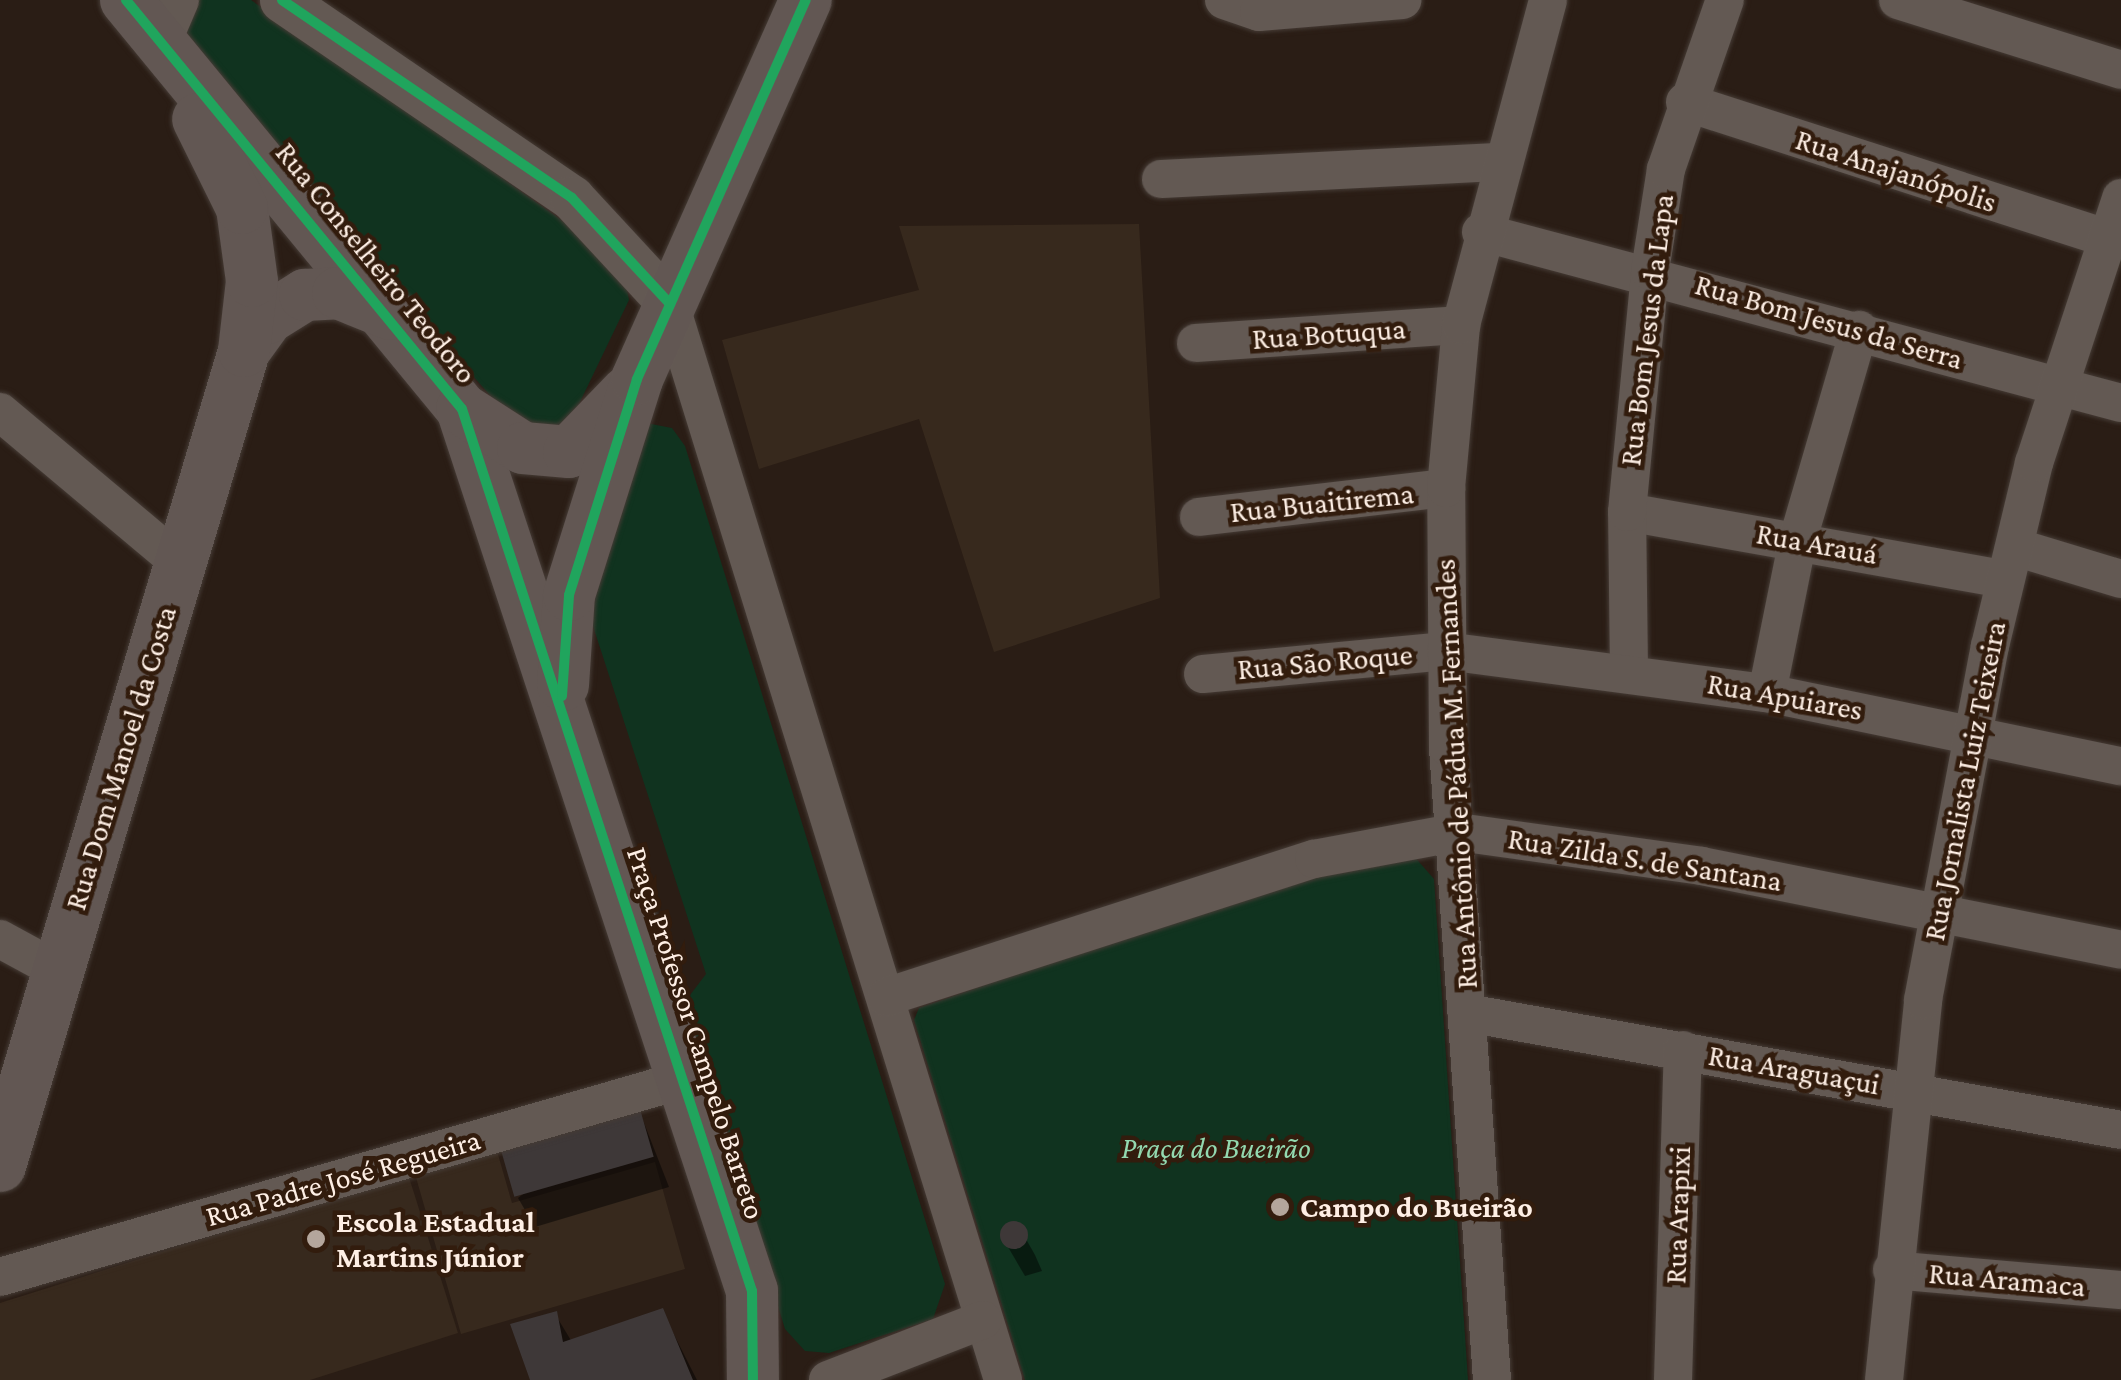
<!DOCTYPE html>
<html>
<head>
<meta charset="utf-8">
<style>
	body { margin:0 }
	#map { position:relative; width:2121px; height:1380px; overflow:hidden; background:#2a1d15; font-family:"Crimson Pro",serif }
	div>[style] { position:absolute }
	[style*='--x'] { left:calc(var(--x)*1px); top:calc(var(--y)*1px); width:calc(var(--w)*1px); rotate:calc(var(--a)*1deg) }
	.education>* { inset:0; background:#37291d }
	.green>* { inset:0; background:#10331f }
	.shadow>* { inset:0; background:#0007 }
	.building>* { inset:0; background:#3e3838; transform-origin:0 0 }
	.round { border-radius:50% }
	.roads { filter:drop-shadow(0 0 2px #453b35) drop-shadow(0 0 2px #453b35) }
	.minor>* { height:38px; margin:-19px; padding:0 19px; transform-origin:19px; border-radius:19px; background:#635953 }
	.tertiary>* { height:45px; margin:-22.5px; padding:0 22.5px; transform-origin:22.5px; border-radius:22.5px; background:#635953 }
	.secondary>* { height:52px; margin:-26px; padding:0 26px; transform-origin:26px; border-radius:26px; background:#625753 }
	.cycleway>* { height:10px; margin:-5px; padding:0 5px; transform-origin:5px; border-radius:5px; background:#20a55d }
	.dots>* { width:28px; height:28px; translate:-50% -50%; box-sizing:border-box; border:5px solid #321c0d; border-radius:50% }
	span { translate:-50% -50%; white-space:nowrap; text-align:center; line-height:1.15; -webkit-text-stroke:9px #321c0d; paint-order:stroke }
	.street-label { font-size:30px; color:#feefe5 }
	.park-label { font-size:30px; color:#93d9b0; font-style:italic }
	.poi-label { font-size:30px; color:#feefe5; font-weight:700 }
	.left { translate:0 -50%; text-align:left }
</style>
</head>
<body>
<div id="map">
	<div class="education">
		<i style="clip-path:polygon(1139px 224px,1160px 598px,994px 652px,919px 419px,759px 469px,722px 340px,919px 290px,899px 226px)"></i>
		<i style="clip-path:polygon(497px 1151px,512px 1203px,655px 1162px,685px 1269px,461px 1334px,415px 1174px)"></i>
		<i style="clip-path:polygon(408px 1174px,458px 1333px,310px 1380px,0 1380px,0 1303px)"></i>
	</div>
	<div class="green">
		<i style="clip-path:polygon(182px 0,251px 0,622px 263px,629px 300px,567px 429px,517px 426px,179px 42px)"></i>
		<i style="clip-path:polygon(646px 423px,672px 428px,685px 446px,945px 1284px,933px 1319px,829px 1353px,805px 1351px,785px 1329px,684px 1003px,706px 974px,592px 623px,582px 567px)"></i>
		<i style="clip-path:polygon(1413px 855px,1434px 879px,1468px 1380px,1025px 1380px,914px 1020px,919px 1008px,1290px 880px)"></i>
	</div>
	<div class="shadow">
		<i style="clip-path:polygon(637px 1105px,669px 1187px,535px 1227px,518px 1198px)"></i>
		<i style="clip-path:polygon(1018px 1225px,1035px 1255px,1042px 1271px,1025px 1276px,1008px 1247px,1005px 1228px)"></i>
		<i style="clip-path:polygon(662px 1311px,697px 1380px,533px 1380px,555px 1314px,572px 1342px)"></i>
	</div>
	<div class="building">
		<i style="left:638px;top:1102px;width:57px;height:145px;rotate:74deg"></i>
		<i class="round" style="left:1000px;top:1221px;width:28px;height:28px"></i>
		<i style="clip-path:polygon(663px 1308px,693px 1380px,530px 1380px,510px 1324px,557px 1311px,563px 1342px)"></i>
	</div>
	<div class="roads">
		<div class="minor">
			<i style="--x:1224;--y:0;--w:37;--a:19"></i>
			<i style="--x:1259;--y:12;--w:144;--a:-4.8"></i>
			<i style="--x:1898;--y:0;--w:234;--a:17.4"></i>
			<i style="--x:160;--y:47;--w:51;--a:-66.9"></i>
			<i style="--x:1685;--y:102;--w:445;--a:17.9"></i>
			<i style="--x:1161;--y:179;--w:337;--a:-2.9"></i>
			<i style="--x:1481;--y:232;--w:662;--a:14.96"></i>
			<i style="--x:670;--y:304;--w:1126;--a:72.8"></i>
			<i style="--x:1196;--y:343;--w:266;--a:-3.9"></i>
			<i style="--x:0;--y:412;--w:234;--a:40"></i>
			<i style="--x:1627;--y:512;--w:384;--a:10.1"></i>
			<i style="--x:1199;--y:517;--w:249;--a:-6.7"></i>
			<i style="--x:2015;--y:547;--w:111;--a:16.8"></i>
			<i style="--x:1629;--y:671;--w:159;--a:-90.7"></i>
			<i style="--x:1627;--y:512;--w:242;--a:-84.5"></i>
			<i style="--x:1650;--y:271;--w:103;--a:-81.1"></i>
			<i style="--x:1666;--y:169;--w:179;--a:-70.8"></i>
			<i style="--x:1203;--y:674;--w:244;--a:-5.4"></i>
			<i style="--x:1446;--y:651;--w:324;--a:7.5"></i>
			<i style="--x:1767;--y:693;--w:361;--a:11.7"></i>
			<i style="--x:1767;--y:693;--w:157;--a:-78.6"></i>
			<i style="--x:1798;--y:539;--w:218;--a:-73.7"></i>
			<i style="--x:0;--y:939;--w:65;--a:28.5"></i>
			<i style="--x:886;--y:997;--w:450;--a:-17.9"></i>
			<i style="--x:1314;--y:859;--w:147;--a:-10.6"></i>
			<i style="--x:1458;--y:832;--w:246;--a:7.9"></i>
			<i style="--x:1702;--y:866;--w:427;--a:11.3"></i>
			<i style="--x:1467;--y:1013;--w:664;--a:10.14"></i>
			<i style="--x:1892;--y:1270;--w:230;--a:5"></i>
			<i style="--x:0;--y:1277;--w:713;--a:-16.12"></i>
			<i style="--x:828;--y:1380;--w:166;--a:-21.2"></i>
			<i style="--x:1492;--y:1380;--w:635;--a:-93.98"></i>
			<i style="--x:1448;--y:747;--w:259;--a:-90.4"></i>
			<i style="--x:1446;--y:488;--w:164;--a:-84.7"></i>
			<i style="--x:1461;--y:325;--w:336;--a:-75"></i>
			<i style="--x:1673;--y:1380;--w:330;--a:-88.3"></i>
			<i style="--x:1884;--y:1380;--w:382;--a:-84.1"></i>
			<i style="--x:1923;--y:1000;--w:360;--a:-79.3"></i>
			<i style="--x:1990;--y:646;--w:188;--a:-76.5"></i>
			<i style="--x:2034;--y:463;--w:279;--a:-71.8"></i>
		</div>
		<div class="tertiary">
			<i style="--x:282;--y:0;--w:351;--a:34.3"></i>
			<i style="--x:572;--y:198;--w:144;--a:47.2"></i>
		</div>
		<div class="secondary">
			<i style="--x:126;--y:0;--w:529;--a:50.6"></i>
			<i style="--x:462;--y:409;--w:928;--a:71.8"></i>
			<i style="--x:752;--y:1291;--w:89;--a:89.4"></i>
			<i style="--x:244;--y:351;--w:41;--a:-54"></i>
			<i style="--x:268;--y:318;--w:44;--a:-31.9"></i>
			<i style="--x:305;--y:295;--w:33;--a:-3"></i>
			<i style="--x:338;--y:293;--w:56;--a:22"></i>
			<i style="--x:462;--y:409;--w:72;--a:32.6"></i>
			<i style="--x:523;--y:448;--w:46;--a:5"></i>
			<i style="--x:569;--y:452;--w:83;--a:-46"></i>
			<i style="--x:563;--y:685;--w:90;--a:-86.2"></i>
			<i style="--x:569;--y:595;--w:226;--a:-72.5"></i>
			<i style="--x:637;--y:379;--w:415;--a:-66"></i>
			<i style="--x:0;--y:1166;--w:851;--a:-73.33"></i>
			<i style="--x:244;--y:351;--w:70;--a:-83.5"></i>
			<i style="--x:252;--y:281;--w:74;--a:-97.8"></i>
			<i style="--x:242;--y:208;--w:99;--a:-116.3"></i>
		</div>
	</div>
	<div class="cycleway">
		<i style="--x:126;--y:0;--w:529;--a:50.6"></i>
		<i style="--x:462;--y:409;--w:928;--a:71.8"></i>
		<i style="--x:752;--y:1291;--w:89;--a:89.4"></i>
		<i style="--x:282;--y:0;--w:351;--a:34.3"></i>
		<i style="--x:572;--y:198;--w:144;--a:47.2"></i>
		<i style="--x:562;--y:696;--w:101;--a:-86"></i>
		<i style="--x:569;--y:595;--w:226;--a:-72.5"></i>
		<i style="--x:637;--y:379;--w:415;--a:-66"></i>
	</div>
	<div class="dots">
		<i style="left:1280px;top:1207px;background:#b4a69c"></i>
		<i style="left:316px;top:1239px;background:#b4a69c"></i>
	</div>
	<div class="street-label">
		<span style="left:1896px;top:171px;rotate:18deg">Rua Anajanópolis</span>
		<span style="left:376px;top:263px;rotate:51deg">Rua Conselheiro Teodoro</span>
		<span style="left:1829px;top:322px;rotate:16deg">Rua Bom Jesus da Serra</span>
		<span style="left:1647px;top:330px;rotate:-83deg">Rua Bom Jesus da Lapa</span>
		<span style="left:1329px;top:334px;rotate:-4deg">Rua Botuqua</span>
		<span style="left:1322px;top:503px;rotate:-6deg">Rua Buaitirema</span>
		<span style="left:1817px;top:544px;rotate:10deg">Rua Arauá</span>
		<span style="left:1325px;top:662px;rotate:-5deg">Rua São Roque</span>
		<span style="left:1785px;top:697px;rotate:10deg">Rua Apuiares</span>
		<span style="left:121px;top:758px;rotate:-73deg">Rua Dom Manoel da Costa</span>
		<span style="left:1456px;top:774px;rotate:-93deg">Rua Antônio de Pádua M. Fernandes</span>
		<span style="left:1965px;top:781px;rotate:-79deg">Rua Jornalista Luiz Teixeira</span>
		<span style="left:1645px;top:860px;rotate:9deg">Rua Zilda S. de Santana</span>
		<span style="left:696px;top:1033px;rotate:72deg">Praça Professor Campelo Barreto</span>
		<span style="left:1794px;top:1070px;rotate:10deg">Rua Araguaçui</span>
		<span style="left:343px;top:1178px;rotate:-16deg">Rua Padre José Regueira</span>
		<span style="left:1678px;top:1215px;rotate:-88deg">Rua Arapixi</span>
		<span style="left:2007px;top:1280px;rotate:5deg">Rua Aramaca</span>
	</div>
	<div class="park-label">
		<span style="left:1216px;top:1148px">Praça do Bueirão</span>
	</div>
	<div class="poi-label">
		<span class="left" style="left:1300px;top:1207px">Campo do Bueirão</span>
		<span class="left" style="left:336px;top:1239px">Escola Estadual<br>Martins Júnior</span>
	</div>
</div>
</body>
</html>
